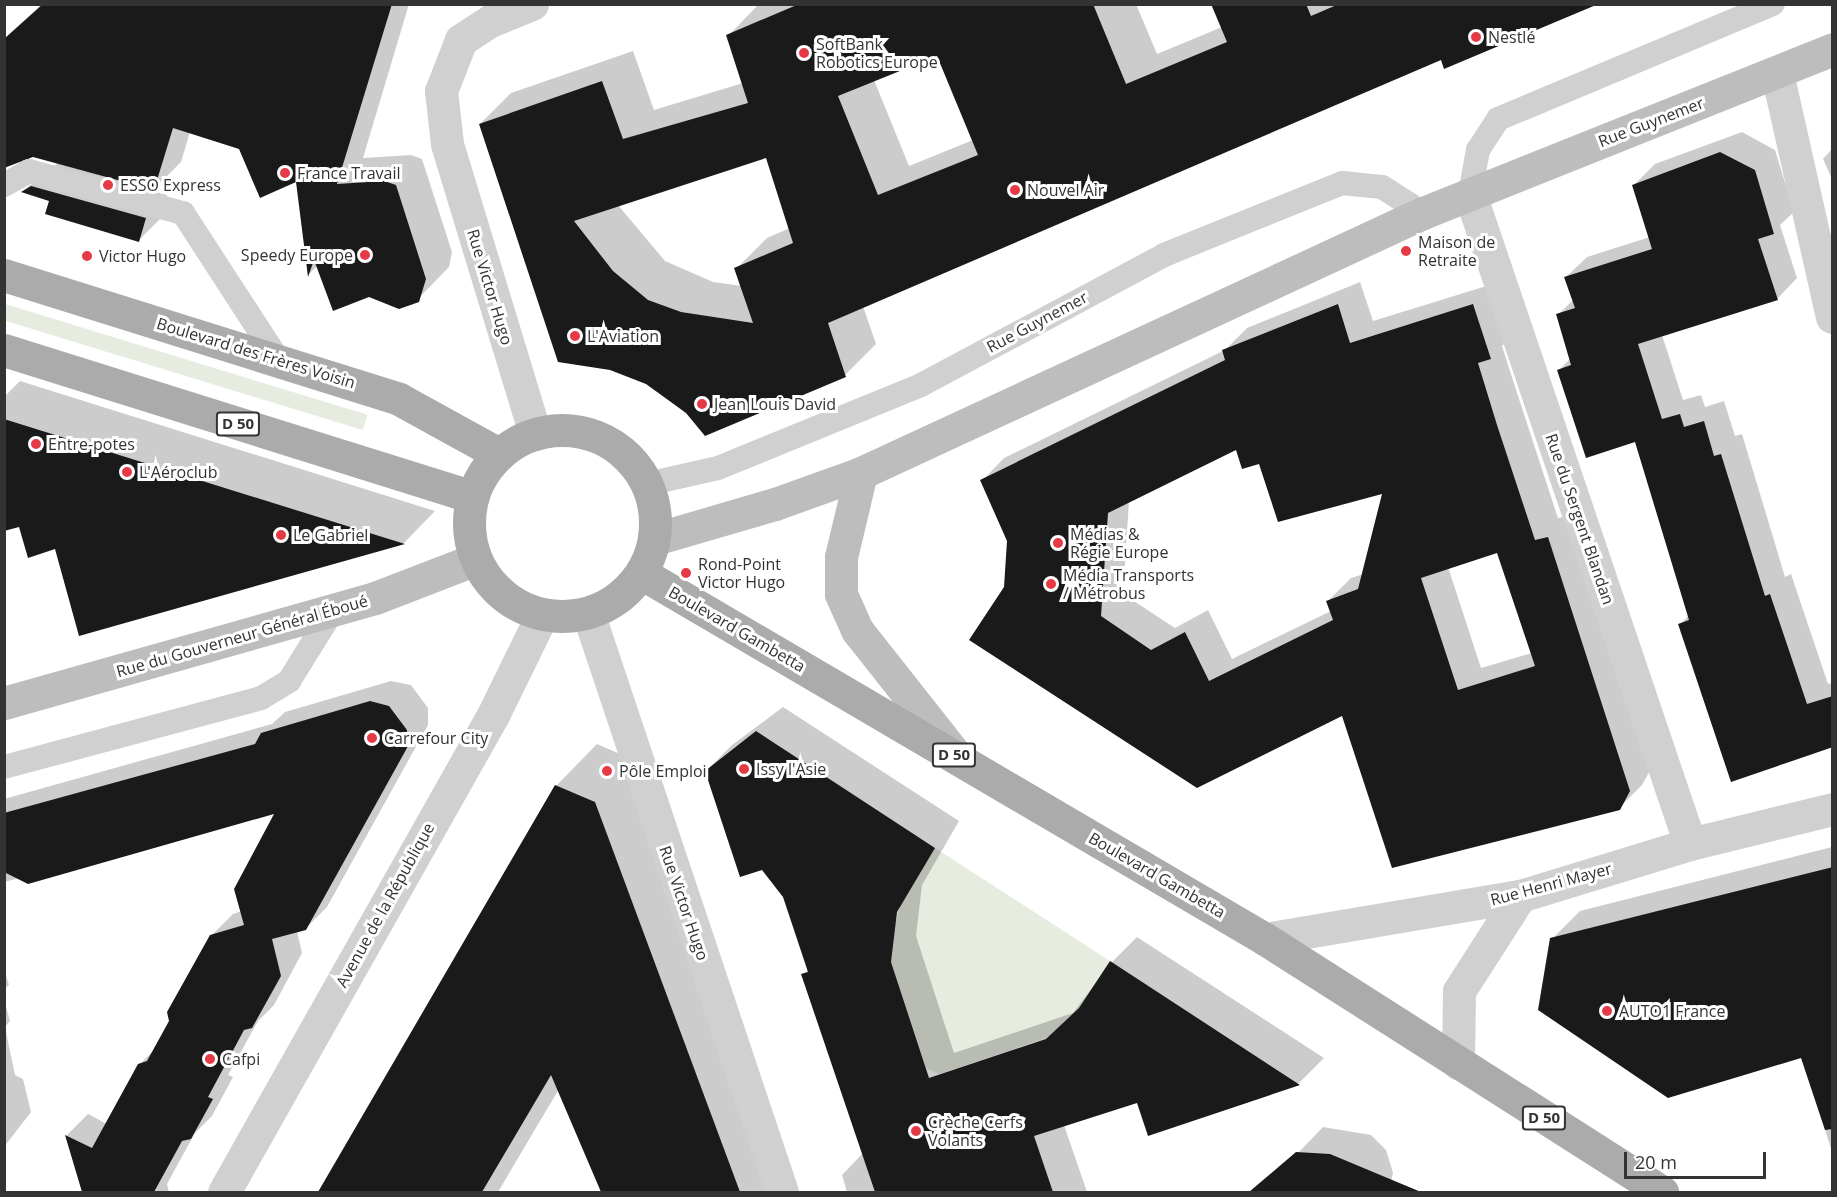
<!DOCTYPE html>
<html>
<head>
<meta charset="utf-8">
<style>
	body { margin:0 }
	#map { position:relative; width:1837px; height:1197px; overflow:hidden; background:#fff; font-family:"Open Sans",sans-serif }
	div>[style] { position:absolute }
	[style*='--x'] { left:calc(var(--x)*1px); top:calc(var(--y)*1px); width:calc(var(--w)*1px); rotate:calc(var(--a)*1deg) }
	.green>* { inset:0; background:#e6ecdf; transform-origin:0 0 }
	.shadow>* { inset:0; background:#0003 }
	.building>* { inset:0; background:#1a1a1a }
	.service>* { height:24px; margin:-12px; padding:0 12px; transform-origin:12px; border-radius:12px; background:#d0d0d0 }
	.minor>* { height:33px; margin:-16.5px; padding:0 16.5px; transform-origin:16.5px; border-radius:16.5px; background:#d0d0d0 }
	.secondary>* { height:33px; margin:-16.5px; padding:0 16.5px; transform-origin:16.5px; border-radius:16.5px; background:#bdbdbd }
	.primary>* { height:33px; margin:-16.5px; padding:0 16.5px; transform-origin:16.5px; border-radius:16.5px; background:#ababab }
	.primary>.ring { margin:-16.5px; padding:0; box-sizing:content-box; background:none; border:33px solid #ababab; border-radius:50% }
	.dots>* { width:16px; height:16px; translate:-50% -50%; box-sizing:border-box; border:3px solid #fff; border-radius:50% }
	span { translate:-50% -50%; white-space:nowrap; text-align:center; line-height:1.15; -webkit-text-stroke:6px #fff; paint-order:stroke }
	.shield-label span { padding:2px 4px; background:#fff; border:2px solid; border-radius:4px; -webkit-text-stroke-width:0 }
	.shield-label { font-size:15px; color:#333; font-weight:700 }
	.poi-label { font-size:16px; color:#333 }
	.left { translate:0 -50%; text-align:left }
	.right { translate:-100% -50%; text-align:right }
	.street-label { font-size:16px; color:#333 }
	.frame { position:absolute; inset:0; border:6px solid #333; pointer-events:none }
	.scale { position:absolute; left:1624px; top:1152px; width:142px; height:27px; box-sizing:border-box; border:3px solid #333; border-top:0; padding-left:8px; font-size:18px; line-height:21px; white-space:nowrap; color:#333; -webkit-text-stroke:4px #fff; paint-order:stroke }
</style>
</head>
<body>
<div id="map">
	<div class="green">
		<i style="left:5px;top:304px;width:379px;height:16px;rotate:17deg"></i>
		<i style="clip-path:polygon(935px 848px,1110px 961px,1079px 1008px,1055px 1035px,939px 1074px,926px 1068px,888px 952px,902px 900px)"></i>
	</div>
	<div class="shadow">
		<i style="clip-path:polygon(42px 4px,409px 4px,363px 158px,411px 155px,422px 159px,452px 252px,449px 267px,412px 305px,393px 307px,317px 266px,309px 274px,297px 180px,240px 148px,190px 132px,181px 162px,152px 191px,167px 195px,161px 218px,138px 241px,51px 200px,23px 191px,58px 163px,4px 39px)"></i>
		<i style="clip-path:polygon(evenodd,759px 4px,1136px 4px,1157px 54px,1222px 27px,1213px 4px,1596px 4px,1445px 67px,1442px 58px,863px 306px,876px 344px,845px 375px,687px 412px,480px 124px,511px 93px,633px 51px,654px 110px,743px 83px,728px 36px,759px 4px,938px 54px,973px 140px,909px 166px,874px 80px,938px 54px,759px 4px,767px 157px,790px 228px,767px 238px,736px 269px,742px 286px,713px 282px,665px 261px,618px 205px,767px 157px)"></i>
		<i style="clip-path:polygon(1742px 132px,1775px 150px,1794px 212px,1780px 225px,1797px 278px,1777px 299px,1662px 335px,1683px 400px,1701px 395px,1705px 407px,1724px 401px,1735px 436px,1742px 434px,1785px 577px,1791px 574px,1828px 684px,1832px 683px,1832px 746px,1680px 625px,1689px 615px,1636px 440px,1559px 370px,1571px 358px,1558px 315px,1574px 299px,1566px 277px,1587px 257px,1650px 237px,1634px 185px,1655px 164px)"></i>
		<i style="clip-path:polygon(1832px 149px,1832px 179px,1823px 159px)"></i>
		<i style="clip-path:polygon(evenodd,1360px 282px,1373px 321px,1496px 283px,1513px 335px,1502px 346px,1520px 402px,1558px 518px,1571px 515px,1652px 767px,1642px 785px,1619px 808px,1343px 714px,1197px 786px,1005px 588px,1009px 541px,982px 481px,1004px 458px,1225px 350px,1247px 328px,1360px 282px,1237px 448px,1260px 462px,1384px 491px,1364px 574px,1351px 578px,1328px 601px,1331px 611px,1232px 659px,1208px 610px,1175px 628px,1123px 594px,1129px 501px,1237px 448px,1360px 282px,1498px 551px,1532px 653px,1481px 668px,1448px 567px,1498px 551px)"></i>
		<i style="clip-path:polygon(20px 381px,435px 511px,404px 543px,80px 634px,56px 547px,20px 526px,4px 529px,4px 397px)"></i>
		<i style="clip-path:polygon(391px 681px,411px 685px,428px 708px,428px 725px,327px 907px,305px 929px,297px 931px,302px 953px,274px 1005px,258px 1021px,228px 1075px,233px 1077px,212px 1116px,195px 1133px,167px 1184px,169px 1192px,84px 1192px,67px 1135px,88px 1114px,107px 1124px,139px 1065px,156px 1048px,211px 936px,233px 914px,242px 911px,277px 812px,4px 882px,4px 799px,272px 724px,285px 712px)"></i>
		<i style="clip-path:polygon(783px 707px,959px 821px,922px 885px,916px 936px,954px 1053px,1073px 1013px,1112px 962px,1137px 937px,1324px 1058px,1299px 1083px,1149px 1134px,1138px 1101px,1064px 1125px,1087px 1192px,847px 1192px,842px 1175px,863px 1153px,803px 975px,809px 969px,784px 896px,706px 771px,732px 745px)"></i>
		<i style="clip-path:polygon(597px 744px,636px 761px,797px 1192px,603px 1192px,559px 1089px,498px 1192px,319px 1192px,556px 786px)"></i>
		<i style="clip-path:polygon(1832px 847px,1832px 1152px,1802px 1056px,1552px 939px,1580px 911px)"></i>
		<i style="clip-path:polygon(4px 969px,9px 985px,4px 989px)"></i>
		<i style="clip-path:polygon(4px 999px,10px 1021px,5px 1027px,15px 1075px,23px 1079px,31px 1112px,4px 1147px)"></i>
		<i style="clip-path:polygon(1323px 1127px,1371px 1135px,1386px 1150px,1393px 1173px,1388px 1192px,1268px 1192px,1270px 1182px)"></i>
	</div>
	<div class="building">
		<i style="clip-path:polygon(43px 4px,392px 4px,337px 184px,384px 181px,396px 185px,426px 279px,419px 302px,399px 309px,369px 297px,333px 311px,314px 260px,308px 277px,296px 182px,260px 198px,239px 149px,173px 128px,154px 190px,33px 157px,4px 168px,4px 39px)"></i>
		<i style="clip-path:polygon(evenodd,799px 4px,1093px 4px,1126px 84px,1227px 42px,1211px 4px,1306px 4px,1311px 16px,1339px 4px,1596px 5px,1444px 69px,1441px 60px,828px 323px,846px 377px,705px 436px,686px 413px,646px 384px,610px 370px,558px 362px,479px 124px,602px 81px,623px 139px,748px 103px,726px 35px,799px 4px,937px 56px,978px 155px,878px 195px,838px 96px,937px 56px,799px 4px,766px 158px,793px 243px,734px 268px,753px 323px,681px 312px,648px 300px,613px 271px,574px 221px,766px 158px)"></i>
		<i style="clip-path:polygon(1720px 152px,1755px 170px,1774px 234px,1758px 239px,1778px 300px,1638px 344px,1662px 419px,1680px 414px,1684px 427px,1704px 421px,1714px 456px,1721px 454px,1765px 596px,1770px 594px,1807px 704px,1833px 696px,1833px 747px,1731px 782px,1678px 624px,1689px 620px,1635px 442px,1586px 458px,1557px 370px,1571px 365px,1556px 314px,1575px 308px,1564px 277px,1652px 249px,1632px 185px)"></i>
		<i style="clip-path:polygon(31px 186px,146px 218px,139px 242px,45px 214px,49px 201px,21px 192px)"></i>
		<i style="clip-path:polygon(evenodd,1338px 304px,1350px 343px,1473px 304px,1491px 359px,1478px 363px,1497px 425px,1535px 540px,1548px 537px,1630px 791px,1620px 810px,1392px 868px,1342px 716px,1197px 788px,969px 640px,1004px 587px,1007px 541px,980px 480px,1225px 360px,1222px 350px,1338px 304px,1236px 450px,1242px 469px,1259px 464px,1278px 522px,1382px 494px,1358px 589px,1326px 601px,1333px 620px,1209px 681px,1185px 632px,1151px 650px,1101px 616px,1108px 513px,1236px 450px,1338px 304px,1497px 553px,1535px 666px,1458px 690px,1421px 578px,1497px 553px)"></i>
		<i style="clip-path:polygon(4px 419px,196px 479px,405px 544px,79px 636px,55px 549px,28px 558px,19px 527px,4px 531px)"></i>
		<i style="clip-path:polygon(370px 701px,389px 706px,407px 730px,407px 748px,306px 930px,272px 939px,281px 976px,252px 1028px,244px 1030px,208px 1097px,213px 1099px,191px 1139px,182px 1141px,154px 1192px,82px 1192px,65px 1135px,92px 1148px,138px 1064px,147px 1061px,169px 1021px,167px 1012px,210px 935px,244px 925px,234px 889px,274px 814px,28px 884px,4px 872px,4px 813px,255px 744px,261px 733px)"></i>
		<i style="clip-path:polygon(756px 731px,935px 848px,897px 912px,891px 962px,929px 1078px,1046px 1039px,1079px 1008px,1110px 961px,1300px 1085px,1148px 1136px,1137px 1103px,1034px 1136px,1053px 1192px,875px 1192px,801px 974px,808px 972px,783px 897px,762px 870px,740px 877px,705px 771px)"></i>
		<i style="clip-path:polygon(555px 785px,595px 802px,740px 1192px,601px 1192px,551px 1075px,482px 1192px,318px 1192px)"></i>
		<i style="clip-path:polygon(1833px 867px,1833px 1129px,1825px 1130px,1801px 1058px,1668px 1098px,1538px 1010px,1550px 938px)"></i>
		<i style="clip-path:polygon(1296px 1152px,1330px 1154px,1421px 1192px,1249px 1192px)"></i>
	</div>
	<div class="service">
		<i style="--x:4;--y:185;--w:29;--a:-29"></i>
		<i style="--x:29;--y:171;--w:160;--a:15.3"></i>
		<i style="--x:183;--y:213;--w:176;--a:57"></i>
		<i style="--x:1470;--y:194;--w:45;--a:-79.7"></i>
		<i style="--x:1478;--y:150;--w:37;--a:-57"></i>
		<i style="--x:1498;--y:119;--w:298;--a:-22.7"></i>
		<i style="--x:647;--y:484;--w:73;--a:-12.7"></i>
		<i style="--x:718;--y:468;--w:219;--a:-22.2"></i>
		<i style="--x:921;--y:385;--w:276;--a:-28.1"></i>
		<i style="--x:1164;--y:255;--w:192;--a:-22"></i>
		<i style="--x:1342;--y:183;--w:40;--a:5.7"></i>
		<i style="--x:1382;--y:187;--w:49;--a:32.4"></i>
		<i style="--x:4;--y:767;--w:266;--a:-15"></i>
		<i style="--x:261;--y:698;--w:33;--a:-31"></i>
		<i style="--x:289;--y:681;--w:84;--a:-58.2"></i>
	</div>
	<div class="minor">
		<i style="--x:532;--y:4;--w:45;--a:158"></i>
		<i style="--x:490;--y:21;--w:35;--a:147"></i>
		<i style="--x:461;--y:40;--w:55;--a:111.4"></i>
		<i style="--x:441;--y:91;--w:53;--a:83.5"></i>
		<i style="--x:447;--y:144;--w:303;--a:73.1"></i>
		<i style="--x:1777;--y:73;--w:250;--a:77.3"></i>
		<i style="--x:1470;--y:194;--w:686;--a:71.3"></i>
		<i style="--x:588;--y:613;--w:611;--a:71.48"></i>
		<i style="--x:1265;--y:939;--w:259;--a:-9.6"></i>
		<i style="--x:1520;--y:896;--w:178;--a:-17"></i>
		<i style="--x:1690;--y:844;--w:146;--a:-13.8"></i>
		<i style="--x:1458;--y:1063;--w:72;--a:-89.2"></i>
		<i style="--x:1459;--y:991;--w:113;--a:-57.3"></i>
		<i style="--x:224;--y:1192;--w:548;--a:-60.58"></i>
		<i style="--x:493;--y:715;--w:111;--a:-63.9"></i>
	</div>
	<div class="secondary">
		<i style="--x:861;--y:473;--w:86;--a:103.4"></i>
		<i style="--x:841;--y:557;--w:37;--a:90"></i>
		<i style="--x:841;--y:594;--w:39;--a:66"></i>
		<i style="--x:857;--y:630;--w:163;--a:51.7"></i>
		<i style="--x:655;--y:539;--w:125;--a:-16.3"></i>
		<i style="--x:775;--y:504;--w:91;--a:-19.8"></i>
		<i style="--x:861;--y:473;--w:619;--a:-24.83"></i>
		<i style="--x:1423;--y:213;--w:441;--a:-21.8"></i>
		<i style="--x:4;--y:703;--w:386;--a:-15.8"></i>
		<i style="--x:375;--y:598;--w:108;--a:-21.1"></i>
	</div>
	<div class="primary">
		<i style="--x:4;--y:275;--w:414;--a:17.4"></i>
		<i style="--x:399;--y:399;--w:114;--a:28.8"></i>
		<i style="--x:4;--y:350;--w:491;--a:17.4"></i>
		<i class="ring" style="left:469px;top:430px;width:153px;height:153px"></i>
		<i style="--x:641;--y:573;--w:723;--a:30.39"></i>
		<i style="--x:1265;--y:939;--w:471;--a:32.5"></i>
	</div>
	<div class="dots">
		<i style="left:1476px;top:37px;background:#e63946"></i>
		<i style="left:804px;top:53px;background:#e63946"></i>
		<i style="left:285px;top:173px;background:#e63946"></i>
		<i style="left:108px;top:185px;background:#e63946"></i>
		<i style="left:1015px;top:190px;background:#e63946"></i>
		<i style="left:1406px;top:251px;background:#e63946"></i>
		<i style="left:365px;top:255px;background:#e63946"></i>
		<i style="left:87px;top:256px;background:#e63946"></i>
		<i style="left:575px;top:336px;background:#e63946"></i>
		<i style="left:702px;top:404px;background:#e63946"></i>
		<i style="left:36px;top:444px;background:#e63946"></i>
		<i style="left:127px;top:472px;background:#e63946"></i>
		<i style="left:281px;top:535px;background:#e63946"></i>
		<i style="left:1058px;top:543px;background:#e63946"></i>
		<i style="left:686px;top:573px;background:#e63946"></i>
		<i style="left:1051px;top:584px;background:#e63946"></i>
		<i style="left:372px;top:738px;background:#e63946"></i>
		<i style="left:744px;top:769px;background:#e63946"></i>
		<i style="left:607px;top:771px;background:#e63946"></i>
		<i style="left:1607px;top:1011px;background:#e63946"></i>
		<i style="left:210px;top:1059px;background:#e63946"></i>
		<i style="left:916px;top:1131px;background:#e63946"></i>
	</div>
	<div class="shield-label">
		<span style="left:238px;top:424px">D 50</span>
		<span style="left:954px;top:755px">D 50</span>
		<span style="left:1544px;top:1118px">D 50</span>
	</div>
	<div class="poi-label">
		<span class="left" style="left:1488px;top:37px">Nestlé</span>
		<span class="left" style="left:816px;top:53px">SoftBank<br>Robotics Europe</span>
		<span class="left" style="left:297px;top:173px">France Travail</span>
		<span class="left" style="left:120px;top:185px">ESSO Express</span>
		<span class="left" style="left:1027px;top:190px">Nouvel Air</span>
		<span class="left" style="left:1418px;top:251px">Maison de<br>Retraite</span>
		<span class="right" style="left:353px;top:255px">Speedy Europe</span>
		<span class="left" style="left:99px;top:256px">Victor Hugo</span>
		<span class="left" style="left:587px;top:336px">L'Aviation</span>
		<span class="left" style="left:714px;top:404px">Jean Louis David</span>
		<span class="left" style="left:48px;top:444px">Entre-potes</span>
		<span class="left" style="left:139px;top:472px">L'Aéroclub</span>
		<span class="left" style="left:1070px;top:543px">Médias &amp;<br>Régie Europe</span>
		<span class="left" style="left:293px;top:535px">Le Gabriel</span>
		<span class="left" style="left:698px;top:573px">Rond-Point<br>Victor Hugo</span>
		<span class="left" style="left:1063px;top:584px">Média Transports<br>/ Métrobus</span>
		<span class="left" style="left:384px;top:738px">Carrefour City</span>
		<span class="left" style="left:756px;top:769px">Issy l'Asie</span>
		<span class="left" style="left:619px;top:771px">Pôle Emploi</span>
		<span class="left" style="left:1619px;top:1011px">AUTO1 France</span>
		<span class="left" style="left:222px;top:1059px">Cafpi</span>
		<span class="left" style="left:928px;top:1131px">Crèche Cerfs<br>Volants</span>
	</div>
	<div class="street-label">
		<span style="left:1651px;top:122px;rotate:-21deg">Rue Guynemer</span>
		<span style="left:490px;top:287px;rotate:73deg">Rue Victor Hugo</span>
		<span style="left:1037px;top:322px;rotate:-28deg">Rue Guynemer</span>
		<span style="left:256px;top:353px;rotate:17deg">Boulevard des Frères Voisin</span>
		<span style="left:1580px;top:519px;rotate:71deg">Rue du Sergent Blandan</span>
		<span style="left:737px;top:629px;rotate:30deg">Boulevard Gambetta</span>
		<span style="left:242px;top:636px;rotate:-16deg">Rue du Gouverneur Général Éboué</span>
		<span style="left:1157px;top:875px;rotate:30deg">Boulevard Gambetta</span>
		<span style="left:1551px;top:884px;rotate:-15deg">Rue Henri Mayer</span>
		<span style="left:684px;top:903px;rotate:71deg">Rue Victor Hugo</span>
		<span style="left:385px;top:905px;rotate:-61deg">Avenue de la République</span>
	</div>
	<div class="frame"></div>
	<div class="scale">20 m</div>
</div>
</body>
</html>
